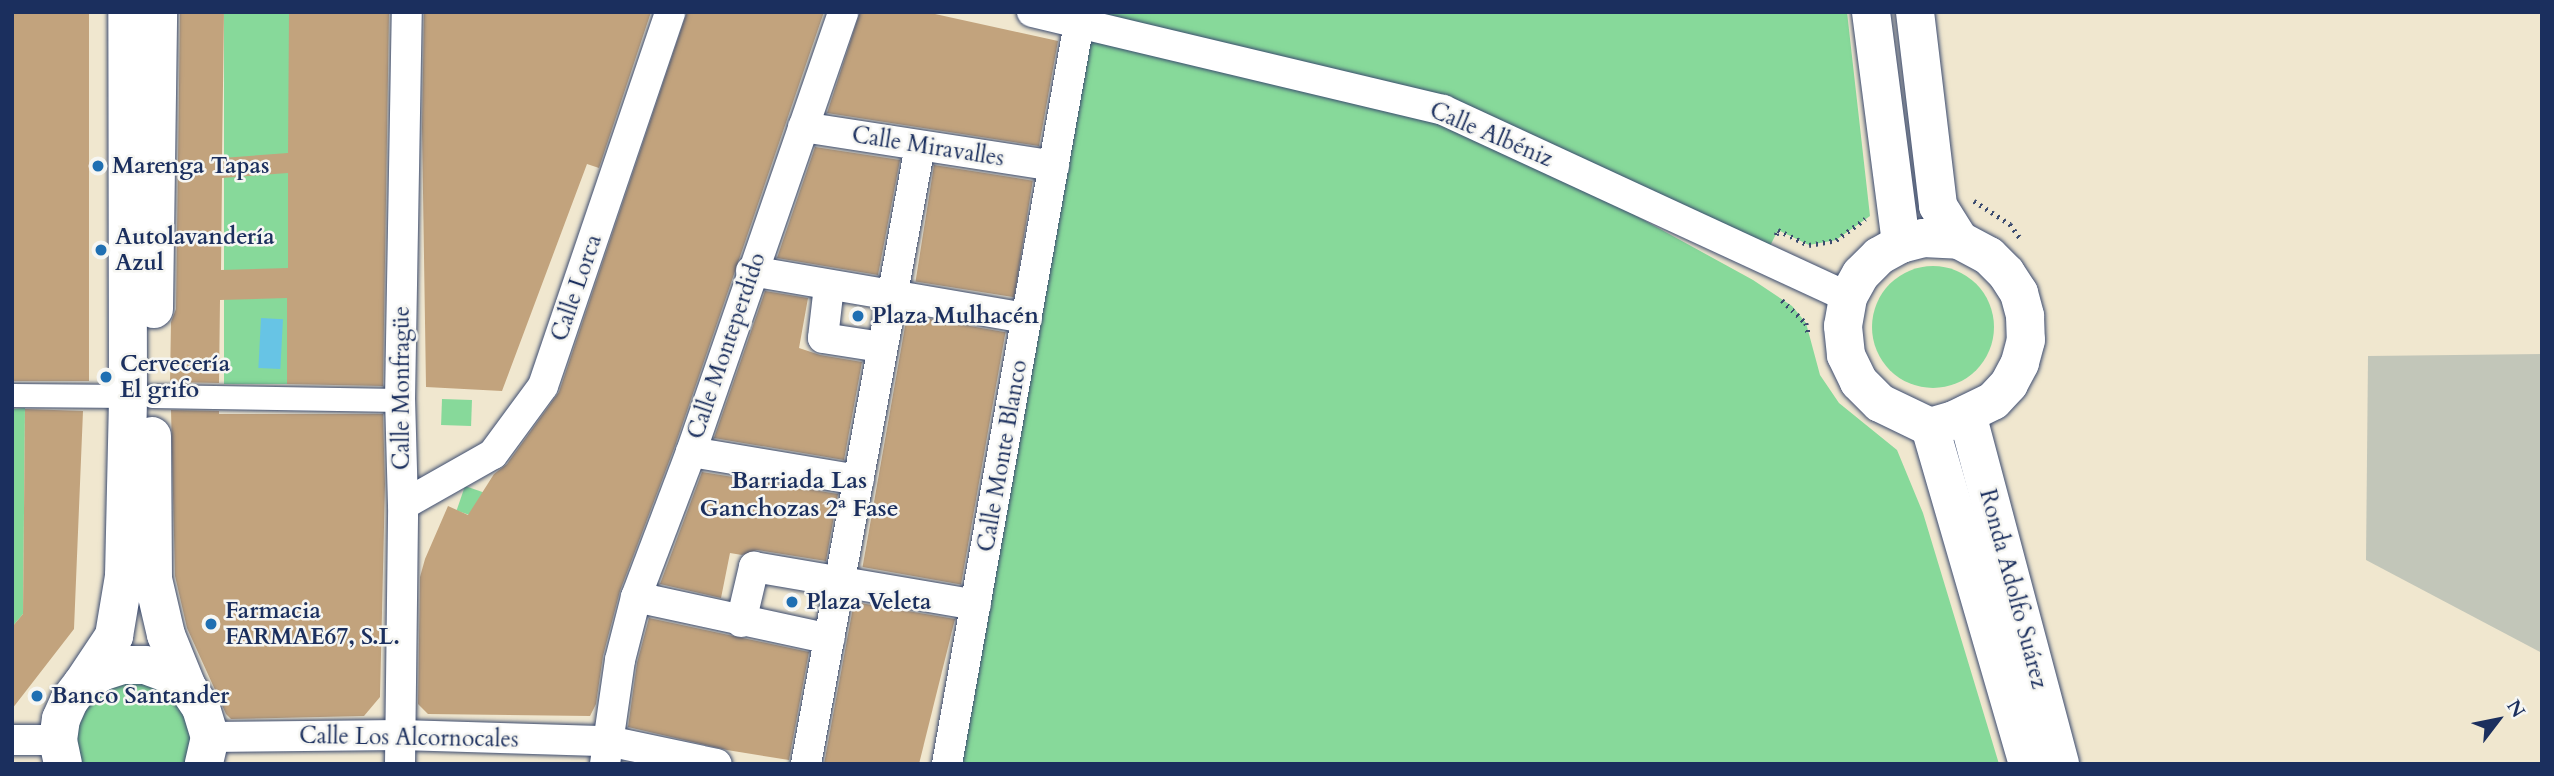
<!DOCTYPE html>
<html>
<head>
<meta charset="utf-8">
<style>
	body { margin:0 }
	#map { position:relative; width:2554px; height:776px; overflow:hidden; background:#f0e7cf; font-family:Cardo,serif }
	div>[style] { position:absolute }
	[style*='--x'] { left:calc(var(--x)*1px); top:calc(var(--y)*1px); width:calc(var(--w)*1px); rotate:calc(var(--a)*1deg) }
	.industrial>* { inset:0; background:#c2c6b9 }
	.green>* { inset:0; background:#87d99a; transform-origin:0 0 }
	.round { border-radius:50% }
	.water>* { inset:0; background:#67c4e5; transform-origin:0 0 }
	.building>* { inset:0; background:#c2a37d; transform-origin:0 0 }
	.path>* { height:4.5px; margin-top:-2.25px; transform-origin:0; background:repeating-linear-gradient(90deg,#3b4b6f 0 2px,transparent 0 7px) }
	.roads { filter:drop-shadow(0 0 2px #3b4b6f) drop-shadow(0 0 2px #3b4b6f) }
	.pedestrian>* { height:23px; margin:-11.5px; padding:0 11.5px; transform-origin:11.5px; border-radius:11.5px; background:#fff }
	.minor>* { height:30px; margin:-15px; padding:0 15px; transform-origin:15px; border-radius:15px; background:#fff }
	.primary>* { height:38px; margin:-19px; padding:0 19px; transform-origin:19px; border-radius:19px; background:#fff }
	.dots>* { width:19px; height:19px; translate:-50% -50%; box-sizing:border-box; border:4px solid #f6f6f2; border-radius:50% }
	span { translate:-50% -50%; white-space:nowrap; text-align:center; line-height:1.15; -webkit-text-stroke:5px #f6f6f2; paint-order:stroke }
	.street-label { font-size:23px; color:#1b2f5e }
	.poi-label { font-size:23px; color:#1b2f5e; font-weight:700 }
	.left { translate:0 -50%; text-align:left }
	.neighbourhood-label { font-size:24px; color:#1b2f5e; font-weight:700 }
	.frame { position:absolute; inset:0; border:14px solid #1b2f5e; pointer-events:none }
	.north { position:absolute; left:2463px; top:685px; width:70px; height:70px; -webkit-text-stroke:5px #f6f6f2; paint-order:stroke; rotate:58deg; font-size:19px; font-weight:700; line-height:28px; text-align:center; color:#1b2f5e }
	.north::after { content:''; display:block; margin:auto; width:24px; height:32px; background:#1b2f5e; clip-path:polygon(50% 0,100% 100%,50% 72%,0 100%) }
</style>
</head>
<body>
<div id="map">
	<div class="industrial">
		<i style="clip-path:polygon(2542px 354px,2542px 653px,2366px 560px,2368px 356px)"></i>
	</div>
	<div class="green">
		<i style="left:224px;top:12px;width:65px;height:372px"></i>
		<i style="clip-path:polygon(1081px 12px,1847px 12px,1870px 216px,1836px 240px,1809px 245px,1778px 230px,1764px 258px,1456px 117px,1753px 280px,1792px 306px,1806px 323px,1820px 375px,1839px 403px,1897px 450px,1923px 513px,1999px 764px,947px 764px)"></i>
		<i class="round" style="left:1872px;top:266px;width:122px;height:122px"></i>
		<i style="left:442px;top:399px;width:30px;height:26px;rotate:2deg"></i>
		<i style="clip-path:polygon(25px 408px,23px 614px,12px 627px,12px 409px)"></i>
		<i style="left:465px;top:486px;width:114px;height:26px;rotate:19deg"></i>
		<i style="clip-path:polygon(144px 680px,179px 699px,195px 735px,189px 764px,81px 764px,75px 735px,91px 699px,106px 687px)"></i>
	</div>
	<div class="water">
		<i style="left:261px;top:318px;width:22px;height:50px;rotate:3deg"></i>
	</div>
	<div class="building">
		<i style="left:12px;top:12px;width:77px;height:369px"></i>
		<i style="clip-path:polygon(evenodd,180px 12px,224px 12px,222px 158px,288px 153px,289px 12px,389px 12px,383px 386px,287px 384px,287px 298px,220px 300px,219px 383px,170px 382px,171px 322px,176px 309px,180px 12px,288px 173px,288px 268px,221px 270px,222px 178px,288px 173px)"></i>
		<i style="clip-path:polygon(424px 12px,651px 12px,599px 168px,587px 164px,502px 391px,426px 387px,422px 127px)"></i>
		<i style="clip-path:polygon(687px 12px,824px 12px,675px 446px,620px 591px,603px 656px,596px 704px,590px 716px,428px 714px,418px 704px,420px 577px,425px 559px,448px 506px,468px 515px,494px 474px,507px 464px,559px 392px)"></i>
		<i style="clip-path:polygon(860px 12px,926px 12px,1058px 41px,1039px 146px,827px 113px)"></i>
		<i style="clip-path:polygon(815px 147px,900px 160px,878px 275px,777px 258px)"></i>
		<i style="left:934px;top:165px;width:100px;height:118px;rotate:9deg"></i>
		<i style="clip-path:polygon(765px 291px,808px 298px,799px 348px,820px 355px,862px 362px,844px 460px,714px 438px)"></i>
		<i style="left:907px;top:315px;width:100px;height:256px;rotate:10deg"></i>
		<i style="clip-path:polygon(25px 409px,83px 411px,74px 629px,12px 709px,12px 627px,23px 614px)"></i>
		<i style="clip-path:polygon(171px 410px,219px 411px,219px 414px,383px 414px,385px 484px,380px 697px,364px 716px,231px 719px,226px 714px,187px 628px,175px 576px)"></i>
		<i style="clip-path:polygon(702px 472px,838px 494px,826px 561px,757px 550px,742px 555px,730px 553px,721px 598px,660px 584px)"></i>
		<i style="clip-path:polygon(854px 602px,955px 619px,919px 764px,824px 764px)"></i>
		<i style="clip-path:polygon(649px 618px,809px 652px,789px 760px,727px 750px,628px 727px,637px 663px)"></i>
	</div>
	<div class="path">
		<i style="--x:1974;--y:201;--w:43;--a:32.6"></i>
		<i style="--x:2010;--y:224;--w:19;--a:54"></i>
		<i style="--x:1776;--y:235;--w:5;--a:-68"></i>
		<i style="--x:1778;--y:230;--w:34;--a:26"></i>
		<i style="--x:1809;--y:245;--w:27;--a:-10"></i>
		<i style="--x:1836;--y:240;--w:36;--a:-36"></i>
		<i style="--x:1782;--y:300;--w:33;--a:44"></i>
		<i style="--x:1806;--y:323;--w:13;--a:77"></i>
	</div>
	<div class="roads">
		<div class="pedestrian">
			<i style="--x:12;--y:395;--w:116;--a:0.5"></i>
			<i style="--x:152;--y:396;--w:248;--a:0.9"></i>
		</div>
		<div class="minor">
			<i style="--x:1032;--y:12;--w:423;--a:13.4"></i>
			<i style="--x:1443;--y:110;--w:446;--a:24.8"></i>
			<i style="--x:803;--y:127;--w:254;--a:8.8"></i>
			<i style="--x:751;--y:271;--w:280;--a:9.7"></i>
			<i style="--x:829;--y:286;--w:52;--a:96.6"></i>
			<i style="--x:823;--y:338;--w:60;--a:8.7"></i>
			<i style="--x:691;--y:452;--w:170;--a:9.5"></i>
			<i style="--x:403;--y:505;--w:103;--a:-29.5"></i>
			<i style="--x:493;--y:454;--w:84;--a:-53.7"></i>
			<i style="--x:543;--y:386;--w:395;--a:-71.2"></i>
			<i style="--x:636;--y:597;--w:198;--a:12.2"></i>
			<i style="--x:741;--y:622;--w:57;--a:-76.7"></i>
			<i style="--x:754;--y:567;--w:225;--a:9.7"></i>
			<i style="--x:210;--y:737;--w:191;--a:-0.6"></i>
			<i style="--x:401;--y:735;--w:207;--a:1.7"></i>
			<i style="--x:608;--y:741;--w:111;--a:11.9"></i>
			<i style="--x:12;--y:740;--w:46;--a:0"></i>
			<i style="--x:400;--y:764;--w:259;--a:-89.3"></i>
			<i style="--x:403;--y:505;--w:105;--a:-91.6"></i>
			<i style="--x:400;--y:400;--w:388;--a:-89"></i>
			<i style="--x:605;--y:764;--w:105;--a:-81.8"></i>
			<i style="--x:620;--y:660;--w:65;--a:-75.7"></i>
			<i style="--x:636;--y:597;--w:155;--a:-69.2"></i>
			<i style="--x:691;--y:452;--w:466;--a:-70.9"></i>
			<i style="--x:806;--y:764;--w:628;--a:-79.55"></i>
			<i style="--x:947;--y:764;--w:764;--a:-79.9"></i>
		</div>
		<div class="primary">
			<i style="--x:1871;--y:12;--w:234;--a:82.6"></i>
			<i style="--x:1915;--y:12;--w:195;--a:83.2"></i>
			<i style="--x:1938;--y:206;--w:40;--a:58"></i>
			<i style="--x:1923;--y:238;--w:36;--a:3"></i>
			<i style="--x:1959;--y:240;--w:34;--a:28"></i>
			<i style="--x:1989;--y:256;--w:24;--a:45"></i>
			<i style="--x:2006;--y:273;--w:24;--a:57"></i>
			<i style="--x:2019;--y:293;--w:24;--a:75"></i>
			<i style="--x:2025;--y:316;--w:24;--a:88"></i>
			<i style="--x:2026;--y:340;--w:24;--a:105"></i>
			<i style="--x:2020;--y:363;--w:24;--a:118"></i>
			<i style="--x:2009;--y:384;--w:23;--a:133"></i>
			<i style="--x:1993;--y:401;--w:43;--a:154"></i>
			<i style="--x:1954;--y:420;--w:25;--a:164"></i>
			<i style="--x:1930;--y:427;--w:55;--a:-154.4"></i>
			<i style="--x:1880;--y:403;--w:30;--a:-135"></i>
			<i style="--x:1859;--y:382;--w:30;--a:-116"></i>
			<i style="--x:1846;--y:355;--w:29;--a:-96"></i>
			<i style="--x:1843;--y:326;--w:29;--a:-80"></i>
			<i style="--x:1848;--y:297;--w:26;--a:-61"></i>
			<i style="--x:1861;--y:274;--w:25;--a:-45"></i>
			<i style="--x:1879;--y:256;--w:25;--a:-29"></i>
			<i style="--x:1901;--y:244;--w:23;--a:-15"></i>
			<i style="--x:154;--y:309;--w:297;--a:-89.2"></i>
			<i style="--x:1967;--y:414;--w:362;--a:75.1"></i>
			<i style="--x:1930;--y:427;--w:351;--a:73.8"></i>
			<i style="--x:152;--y:436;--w:143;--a:89.6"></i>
			<i style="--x:153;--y:579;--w:57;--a:76.9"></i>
			<i style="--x:166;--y:635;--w:56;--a:68"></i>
			<i style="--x:82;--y:684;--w:58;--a:-56.3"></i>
			<i style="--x:114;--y:636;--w:61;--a:-80.5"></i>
			<i style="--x:124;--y:576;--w:180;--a:-88.7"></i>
			<i style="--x:128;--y:396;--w:384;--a:-90.1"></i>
			<i style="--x:63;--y:764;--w:25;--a:-102"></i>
			<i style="--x:58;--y:740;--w:21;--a:-82"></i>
			<i style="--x:61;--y:719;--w:20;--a:-66"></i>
			<i style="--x:69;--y:701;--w:21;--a:-53"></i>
			<i style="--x:82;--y:684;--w:22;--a:-32"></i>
			<i style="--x:101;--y:672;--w:22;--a:-18"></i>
			<i style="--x:122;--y:665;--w:23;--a:0"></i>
			<i style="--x:145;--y:665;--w:23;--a:20"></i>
			<i style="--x:167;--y:673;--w:24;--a:35"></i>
			<i style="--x:187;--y:687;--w:25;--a:56"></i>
			<i style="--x:201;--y:708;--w:30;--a:73"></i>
			<i style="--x:210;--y:737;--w:28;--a:103"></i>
		</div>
	</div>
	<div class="dots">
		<i style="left:98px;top:166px;background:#1f6fb2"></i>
		<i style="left:101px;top:250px;background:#1f6fb2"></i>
		<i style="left:858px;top:316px;background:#1f6fb2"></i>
		<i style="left:106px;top:377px;background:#1f6fb2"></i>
		<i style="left:792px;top:602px;background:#1f6fb2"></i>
		<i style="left:211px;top:624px;background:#1f6fb2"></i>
		<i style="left:37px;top:696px;background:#1f6fb2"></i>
	</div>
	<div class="street-label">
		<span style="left:1491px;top:135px;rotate:23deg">Calle Albéniz</span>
		<span style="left:928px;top:147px;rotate:9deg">Calle Miravalles</span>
		<span style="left:577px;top:288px;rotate:-71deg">Calle Lorca</span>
		<span style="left:727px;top:346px;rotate:-71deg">Calle Monteperdido</span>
		<span style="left:402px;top:388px;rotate:-90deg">Calle Monfragüe</span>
		<span style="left:1003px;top:456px;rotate:-80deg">Calle Monte Blanco</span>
		<span style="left:2013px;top:589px;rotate:75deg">Ronda Adolfo Suárez</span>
		<span style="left:409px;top:738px;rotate:1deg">Calle Los Alcornocales</span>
	</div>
	<div class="poi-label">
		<span class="left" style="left:112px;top:166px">Marenga Tapas</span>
		<span class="left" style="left:115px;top:250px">Autolavandería<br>Azul</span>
		<span class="left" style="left:872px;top:316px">Plaza Mulhacén</span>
		<span class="left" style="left:120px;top:377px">Cervecería<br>El grifo</span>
		<span class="left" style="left:806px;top:602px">Plaza Veleta</span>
		<span class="left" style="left:225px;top:624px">Farmacia<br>FARMAE67, S.L.</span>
		<span class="left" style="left:51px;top:696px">Banco Santander</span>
	</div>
	<div class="neighbourhood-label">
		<span style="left:799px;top:495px">Barriada Las<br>Ganchozas 2ª Fase</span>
	</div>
	<div class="frame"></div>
	<div class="north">N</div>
</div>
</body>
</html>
